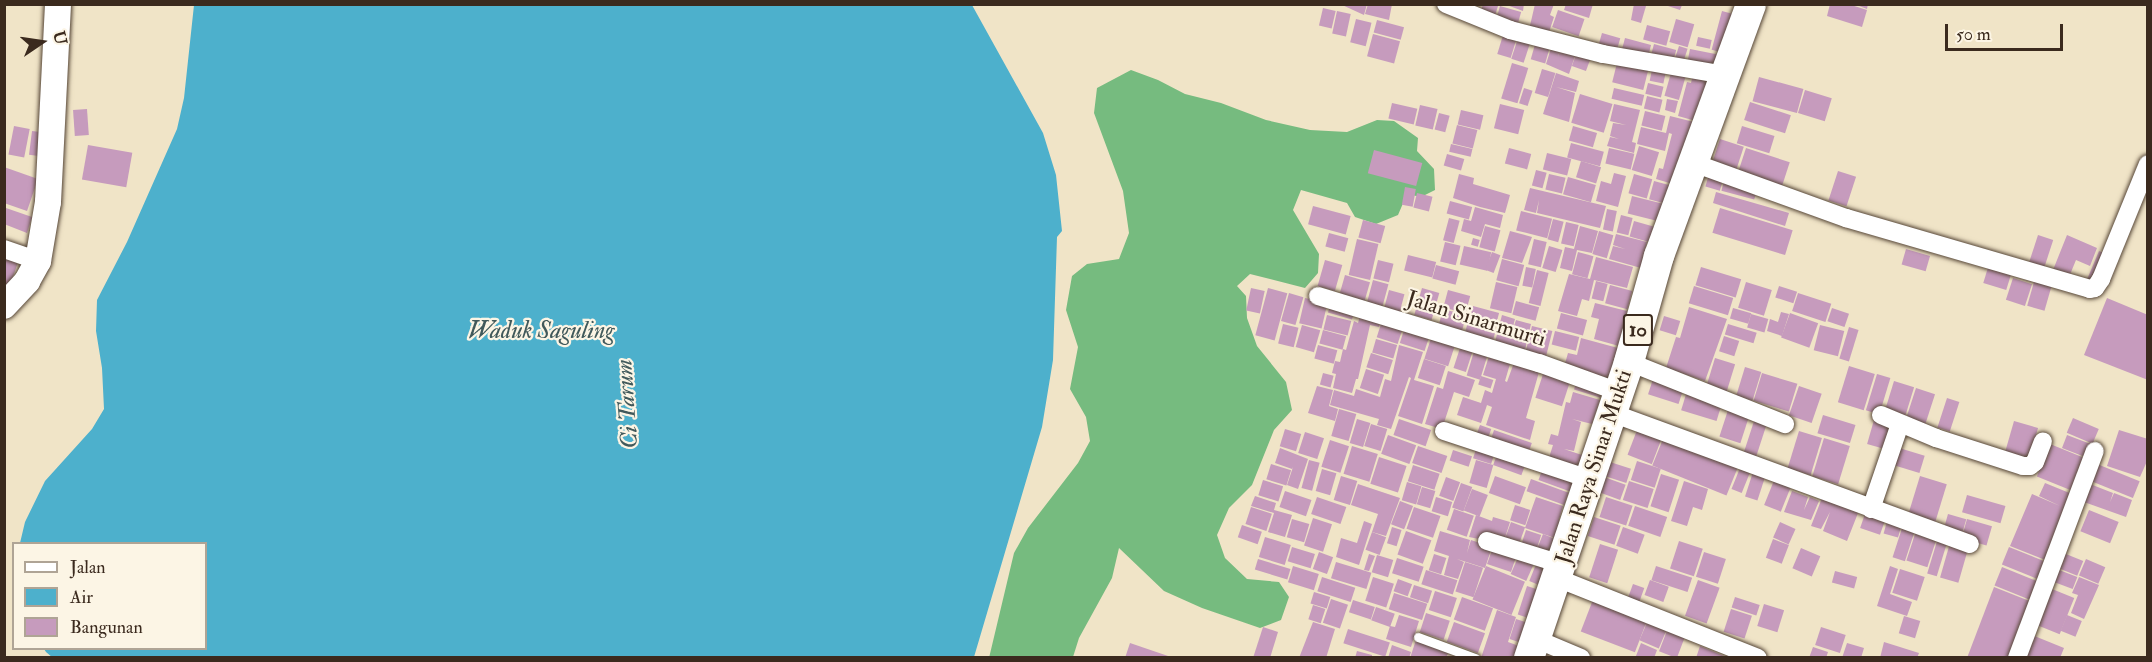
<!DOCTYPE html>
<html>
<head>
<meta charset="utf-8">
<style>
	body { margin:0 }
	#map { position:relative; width:2152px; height:662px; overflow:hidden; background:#f0e4c7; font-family:"IM FELL Double Pica",serif }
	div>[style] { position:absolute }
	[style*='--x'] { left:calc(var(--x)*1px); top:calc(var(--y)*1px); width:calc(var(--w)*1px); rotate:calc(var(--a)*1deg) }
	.forest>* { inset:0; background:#76bb7f }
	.water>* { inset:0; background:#4db0cc }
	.building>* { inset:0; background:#c69bbd; transform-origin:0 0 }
	.roads { filter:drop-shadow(0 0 2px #564637) drop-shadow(0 0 2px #564637) }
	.service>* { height:9px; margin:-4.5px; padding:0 4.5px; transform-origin:4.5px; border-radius:4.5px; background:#fff }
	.minor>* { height:18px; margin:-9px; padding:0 9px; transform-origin:9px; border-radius:9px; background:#fff }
	.secondary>* { height:26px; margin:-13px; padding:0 13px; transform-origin:13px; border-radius:13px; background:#fff }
	.trunk>* { height:30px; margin:-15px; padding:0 15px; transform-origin:15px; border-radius:15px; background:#fff }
	span { translate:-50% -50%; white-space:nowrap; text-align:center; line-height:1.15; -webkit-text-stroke:4.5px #fcf5e5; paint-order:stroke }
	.shield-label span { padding:2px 4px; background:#fcf5e5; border:2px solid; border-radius:4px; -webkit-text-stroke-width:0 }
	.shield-label { font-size:21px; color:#3b2a1e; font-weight:700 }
	.street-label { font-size:22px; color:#3b2a1e }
	.water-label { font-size:24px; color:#41595b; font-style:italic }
	.frame { position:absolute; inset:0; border:6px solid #3b2a1e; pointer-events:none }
	.legend { position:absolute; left:12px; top:542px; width:195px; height:108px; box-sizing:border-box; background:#fcf5e5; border:2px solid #afa495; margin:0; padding:8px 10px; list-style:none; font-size:18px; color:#3b2a1e }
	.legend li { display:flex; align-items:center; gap:12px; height:30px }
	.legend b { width:30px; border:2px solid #afa495 }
	.north { position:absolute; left:12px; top:12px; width:60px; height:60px; -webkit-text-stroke:4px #fcf5e5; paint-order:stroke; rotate:77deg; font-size:16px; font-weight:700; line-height:24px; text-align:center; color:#3b2a1e }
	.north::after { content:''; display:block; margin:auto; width:21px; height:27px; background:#3b2a1e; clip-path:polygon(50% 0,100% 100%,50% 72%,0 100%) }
	.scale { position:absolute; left:1945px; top:24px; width:118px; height:27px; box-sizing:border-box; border:3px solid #3b2a1e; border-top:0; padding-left:8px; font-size:18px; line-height:21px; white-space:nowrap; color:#3b2a1e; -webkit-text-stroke:4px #fcf5e5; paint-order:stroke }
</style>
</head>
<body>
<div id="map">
	<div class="forest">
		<i style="clip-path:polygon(1131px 70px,1158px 80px,1185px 94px,1221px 103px,1266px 120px,1310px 130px,1347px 132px,1377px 120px,1394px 121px,1418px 138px,1417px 151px,1434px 169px,1435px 190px,1421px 197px,1407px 194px,1398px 215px,1376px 224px,1355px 217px,1347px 203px,1301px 190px,1293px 210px,1319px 254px,1318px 273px,1305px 288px,1250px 274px,1237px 286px,1246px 296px,1247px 318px,1257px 346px,1286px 382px,1292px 410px,1274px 430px,1252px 485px,1229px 508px,1217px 535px,1225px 558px,1247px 579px,1279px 582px,1289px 597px,1281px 620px,1260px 628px,1202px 608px,1164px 591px,1119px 548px,1112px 578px,1079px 638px,1073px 657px,989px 658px,1014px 553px,1028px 528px,1078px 463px,1090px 441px,1086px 417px,1070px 389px,1078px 347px,1066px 310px,1072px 276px,1087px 264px,1119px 259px,1129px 233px,1123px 191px,1094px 113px,1097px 88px)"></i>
	</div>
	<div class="water">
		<i style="clip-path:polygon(194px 5px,972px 5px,1043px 133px,1056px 175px,1062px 231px,1057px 237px,1053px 360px,1042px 427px,974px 657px,53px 658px,46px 652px,44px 649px,206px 648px,206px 544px,20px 543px,25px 522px,45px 481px,92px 429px,104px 409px,102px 368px,96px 331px,97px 300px,127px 242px,177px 129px,184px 98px)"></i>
	</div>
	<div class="building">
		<i style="clip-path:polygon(1340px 4px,1367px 4px,1364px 15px)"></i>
		<i style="clip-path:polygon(1368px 4px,1392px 4px,1389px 20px,1365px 14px)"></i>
		<i style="clip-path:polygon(1483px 4px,1498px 6px,1494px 19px,1480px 15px)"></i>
		<i style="clip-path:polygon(1504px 4px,1524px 4px,1523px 11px)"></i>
		<i style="clip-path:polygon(1535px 4px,1554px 4px,1550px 15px,1554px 17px,1548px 35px,1529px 30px)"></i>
		<i style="clip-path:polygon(1566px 4px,1593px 4px,1589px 18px,1564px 10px)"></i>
		<i style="clip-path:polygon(1634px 4px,1646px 6px,1641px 23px,1631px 20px)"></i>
		<i style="clip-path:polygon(1830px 4px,1848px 4px,1867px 10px,1862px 27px,1827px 16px)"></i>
		<i style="clip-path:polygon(1854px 4px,1868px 4px,1867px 9px)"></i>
		<i style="clip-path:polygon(1665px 5px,1682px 5px,1680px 10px)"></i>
		<i style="left:1500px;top:6px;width:22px;height:16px;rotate:16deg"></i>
		<i style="left:1323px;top:8px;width:13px;height:18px;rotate:13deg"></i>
		<i style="left:1558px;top:10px;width:28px;height:18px;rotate:19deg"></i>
		<i style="left:1337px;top:11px;width:14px;height:23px;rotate:12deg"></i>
		<i style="left:1722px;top:11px;width:16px;height:40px;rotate:15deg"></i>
		<i style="left:1356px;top:19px;width:16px;height:24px;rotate:14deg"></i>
		<i style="left:1676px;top:19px;width:19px;height:24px;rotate:16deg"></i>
		<i style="left:1377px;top:20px;width:28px;height:13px;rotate:15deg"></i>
		<i style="left:1647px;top:25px;width:24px;height:15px;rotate:15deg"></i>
		<i style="left:1504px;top:32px;width:14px;height:23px;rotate:17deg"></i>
		<i style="left:1602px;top:33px;width:19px;height:16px;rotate:16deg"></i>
		<i style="left:1373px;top:34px;width:28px;height:23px;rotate:15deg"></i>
		<i style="left:1519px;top:35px;width:13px;height:25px;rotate:18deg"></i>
		<i style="left:1698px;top:37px;width:14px;height:9px;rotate:12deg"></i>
		<i style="left:1625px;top:38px;width:27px;height:16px;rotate:15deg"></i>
		<i style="left:1536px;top:41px;width:15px;height:19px;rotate:16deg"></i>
		<i style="clip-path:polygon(1553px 42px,1561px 45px,1558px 57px,1562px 45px,1577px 50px,1569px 74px,1546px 64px)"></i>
		<i style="left:1654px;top:44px;width:23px;height:13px;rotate:15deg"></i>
		<i style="left:1679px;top:46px;width:9px;height:16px;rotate:18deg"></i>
		<i style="left:1578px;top:49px;width:15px;height:18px;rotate:20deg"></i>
		<i style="left:1690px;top:49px;width:31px;height:15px;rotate:11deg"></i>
		<i style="left:1618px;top:59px;width:32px;height:24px;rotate:14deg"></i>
		<i style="left:1512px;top:63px;width:17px;height:37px;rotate:17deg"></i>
		<i style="left:1653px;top:65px;width:14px;height:16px;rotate:12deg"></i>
		<i style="left:1673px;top:66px;width:15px;height:31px;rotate:16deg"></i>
		<i style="left:1542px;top:69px;width:14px;height:25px;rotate:17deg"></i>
		<i style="clip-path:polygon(1694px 70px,1718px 76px,1703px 123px,1678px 116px,1687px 82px,1691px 83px)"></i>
		<i style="clip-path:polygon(1556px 73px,1579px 81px,1576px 92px,1556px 87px,1575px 93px,1569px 122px,1543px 114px)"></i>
		<i style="left:1759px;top:77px;width:46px;height:25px;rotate:15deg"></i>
		<i style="left:1648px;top:83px;width:16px;height:11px;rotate:14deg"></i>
		<i style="left:1524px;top:88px;width:9px;height:16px;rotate:18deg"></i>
		<i style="left:1614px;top:88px;width:31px;height:11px;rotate:13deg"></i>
		<i style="left:1805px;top:90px;width:28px;height:24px;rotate:17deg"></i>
		<i style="left:1580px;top:94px;width:34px;height:30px;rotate:17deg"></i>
		<i style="left:1647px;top:96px;width:16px;height:13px;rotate:14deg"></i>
		<i style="clip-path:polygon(1667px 99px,1678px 101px,1675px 113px,1665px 110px)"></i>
		<i style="left:1750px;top:102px;width:43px;height:19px;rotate:18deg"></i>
		<i style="left:1392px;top:103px;width:26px;height:16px;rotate:13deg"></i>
		<i style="left:1500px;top:104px;width:25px;height:25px;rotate:14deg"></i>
		<i style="clip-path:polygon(1614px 104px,1640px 110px,1632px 142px,1636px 143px,1634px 153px,1607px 146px,1610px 137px,1619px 139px,1610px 136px,1613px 123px,1626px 125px,1610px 121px)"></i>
		<i style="left:1420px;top:105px;width:18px;height:21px;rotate:13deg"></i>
		<i style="left:87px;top:109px;width:26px;height:14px;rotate:86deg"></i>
		<i style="left:1461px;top:110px;width:23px;height:15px;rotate:13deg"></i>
		<i style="left:1645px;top:111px;width:21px;height:15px;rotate:14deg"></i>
		<i style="left:1439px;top:113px;width:11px;height:17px;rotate:15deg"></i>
		<i style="clip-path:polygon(1670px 116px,1702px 124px,1683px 187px,1656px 179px,1659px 168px,1663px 169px,1672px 134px,1669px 133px,1665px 151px,1637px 144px,1641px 127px,1666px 133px)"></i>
		<i style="left:1457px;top:125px;width:21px;height:19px;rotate:14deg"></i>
		<i style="left:14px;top:126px;width:16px;height:29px;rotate:11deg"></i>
		<i style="left:1573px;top:126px;width:25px;height:15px;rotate:16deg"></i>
		<i style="left:1742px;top:126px;width:34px;height:18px;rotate:17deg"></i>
		<i style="left:32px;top:131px;width:17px;height:24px;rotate:7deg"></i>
		<i style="left:1720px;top:139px;width:25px;height:24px;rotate:18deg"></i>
		<i style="left:1571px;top:143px;width:34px;height:15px;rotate:15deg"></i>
		<i style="left:1451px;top:144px;width:22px;height:8px;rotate:13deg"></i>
		<i style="left:88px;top:145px;width:45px;height:35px;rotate:10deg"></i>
		<i style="left:1639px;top:146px;width:21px;height:25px;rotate:17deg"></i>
		<i style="left:1509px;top:148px;width:23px;height:16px;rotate:15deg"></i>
		<i style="left:1609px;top:148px;width:26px;height:16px;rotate:13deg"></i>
		<i style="left:1746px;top:148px;width:46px;height:26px;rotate:18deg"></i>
		<i style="left:1374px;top:150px;width:50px;height:24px;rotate:15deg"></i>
		<i style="left:1547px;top:153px;width:25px;height:17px;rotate:14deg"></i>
		<i style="left:1447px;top:154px;width:18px;height:12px;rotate:16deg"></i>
		<i style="left:1581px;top:161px;width:21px;height:17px;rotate:17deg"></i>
		<i style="clip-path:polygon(4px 167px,38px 179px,27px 211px,4px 203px)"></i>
		<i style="left:1536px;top:170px;width:11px;height:16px;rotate:15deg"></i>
		<i style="left:1838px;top:171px;width:19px;height:31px;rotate:18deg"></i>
		<i style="clip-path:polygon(1614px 173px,1626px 176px,1618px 207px,1596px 201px,1601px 181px,1611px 184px)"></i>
		<i style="clip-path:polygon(1459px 174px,1474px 178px,1473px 184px,1510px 195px,1505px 213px,1480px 207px,1484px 192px,1480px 207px,1453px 198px)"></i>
		<i style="left:1549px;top:174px;width:17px;height:16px;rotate:13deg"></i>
		<i style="left:1634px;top:174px;width:19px;height:20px;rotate:16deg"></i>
		<i style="left:1709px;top:174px;width:15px;height:13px;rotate:16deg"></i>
		<i style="left:1568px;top:177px;width:29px;height:18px;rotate:16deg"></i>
		<i style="left:1654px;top:181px;width:24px;height:19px;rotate:15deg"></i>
		<i style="left:1724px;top:181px;width:34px;height:10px;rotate:15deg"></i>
		<i style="left:1405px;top:187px;width:11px;height:18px;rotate:10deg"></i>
		<i style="clip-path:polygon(1530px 188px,1606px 206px,1600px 228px,1537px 213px,1539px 200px,1536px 213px,1524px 210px)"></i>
		<i style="clip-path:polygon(1716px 192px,1789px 213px,1785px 226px,1713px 203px)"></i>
		<i style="left:1417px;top:193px;width:16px;height:15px;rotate:14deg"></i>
		<i style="left:1632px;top:196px;width:33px;height:18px;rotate:14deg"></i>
		<i style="left:1450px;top:201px;width:23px;height:13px;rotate:15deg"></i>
		<i style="left:1313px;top:206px;width:39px;height:19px;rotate:15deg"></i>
		<i style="clip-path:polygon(1475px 207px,1503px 215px,1500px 228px,1485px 224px,1481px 237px,1461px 231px,1464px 219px,1471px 221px)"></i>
		<i style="clip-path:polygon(6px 208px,32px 217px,27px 233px,4px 224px)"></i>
		<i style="left:1720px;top:208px;width:76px;height:26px;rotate:17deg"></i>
		<i style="left:1607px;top:209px;width:10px;height:21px;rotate:11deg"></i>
		<i style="left:1521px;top:211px;width:32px;height:20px;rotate:14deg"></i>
		<i style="left:1621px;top:215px;width:12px;height:18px;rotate:14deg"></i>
		<i style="left:1449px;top:218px;width:11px;height:23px;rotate:15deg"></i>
		<i style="left:1553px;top:219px;width:11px;height:21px;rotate:15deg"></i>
		<i style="left:1363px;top:220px;width:23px;height:18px;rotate:15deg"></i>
		<i style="left:1634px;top:221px;width:22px;height:16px;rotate:16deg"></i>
		<i style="left:1566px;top:222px;width:13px;height:22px;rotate:13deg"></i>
		<i style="left:1485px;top:226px;width:16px;height:22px;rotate:15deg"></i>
		<i style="clip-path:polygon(1580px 226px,1598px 231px,1592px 253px,1577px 250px,1572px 271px,1560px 268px,1565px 247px,1574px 249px)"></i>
		<i style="clip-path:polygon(1510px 231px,1532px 237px,1522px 263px,1502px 258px)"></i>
		<i style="left:1599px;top:231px;width:15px;height:24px;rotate:16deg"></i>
		<i style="left:1329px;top:233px;width:20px;height:14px;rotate:15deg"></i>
		<i style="clip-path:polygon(1616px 234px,1647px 242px,1641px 268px,1609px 259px,1613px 246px,1625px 249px,1613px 245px)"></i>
		<i style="left:2038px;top:235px;width:16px;height:32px;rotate:18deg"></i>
		<i style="clip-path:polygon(2067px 235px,2097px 248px,2090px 266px,2076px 260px,2069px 277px,2053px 270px)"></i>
		<i style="left:1473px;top:238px;width:7px;height:7px;rotate:16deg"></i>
		<i style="left:1357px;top:239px;width:22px;height:37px;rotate:13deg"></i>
		<i style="left:1534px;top:239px;width:13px;height:26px;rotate:13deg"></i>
		<i style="left:1445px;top:242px;width:16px;height:20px;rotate:14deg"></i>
		<i style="left:1464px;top:246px;width:28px;height:19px;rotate:13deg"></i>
		<i style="left:1549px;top:246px;width:14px;height:23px;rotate:17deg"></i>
		<i style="left:1906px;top:249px;width:25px;height:16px;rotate:16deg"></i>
		<i style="clip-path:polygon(2099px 251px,2108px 255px,2092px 285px,2086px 282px)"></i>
		<i style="left:1492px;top:252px;width:9px;height:19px;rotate:21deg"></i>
		<i style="left:1578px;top:252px;width:16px;height:23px;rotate:15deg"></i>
		<i style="clip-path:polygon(4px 254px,19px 259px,10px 286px,4px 284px)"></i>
		<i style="left:1408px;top:255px;width:29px;height:16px;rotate:14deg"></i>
		<i style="clip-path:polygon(1596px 257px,1633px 267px,1627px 288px,1594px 280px,1589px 301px,1582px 299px,1577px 316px,1558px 311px,1569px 274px,1590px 279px)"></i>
		<i style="left:1502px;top:259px;width:23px;height:22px;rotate:15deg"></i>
		<i style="left:1325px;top:260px;width:18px;height:27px;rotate:16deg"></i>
		<i style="left:1378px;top:260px;width:16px;height:19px;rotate:14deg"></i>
		<i style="left:1990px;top:261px;width:24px;height:23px;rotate:17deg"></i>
		<i style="left:1436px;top:265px;width:24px;height:14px;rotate:15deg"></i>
		<i style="left:1526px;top:267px;width:10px;height:19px;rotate:11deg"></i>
		<i style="left:1701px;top:267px;width:42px;height:19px;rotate:17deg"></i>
		<i style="left:1537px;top:270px;width:12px;height:34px;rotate:14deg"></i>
		<i style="left:1345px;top:275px;width:26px;height:21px;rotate:16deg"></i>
		<i style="left:2036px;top:275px;width:18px;height:32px;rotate:16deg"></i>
		<i style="left:2013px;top:278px;width:20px;height:23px;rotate:18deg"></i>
		<i style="left:1373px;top:280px;width:16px;height:23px;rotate:15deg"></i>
		<i style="left:1596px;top:281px;width:12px;height:18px;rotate:14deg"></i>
		<i style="left:1496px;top:282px;width:22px;height:27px;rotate:13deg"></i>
		<i style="left:1746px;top:282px;width:27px;height:27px;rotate:17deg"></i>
		<i style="left:1610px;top:285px;width:23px;height:19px;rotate:15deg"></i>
		<i style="left:1694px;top:286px;width:41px;height:18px;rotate:17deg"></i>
		<i style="left:1779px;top:286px;width:19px;height:12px;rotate:18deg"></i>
		<i style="left:1251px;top:288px;width:14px;height:23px;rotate:12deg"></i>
		<i style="left:1268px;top:288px;width:20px;height:49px;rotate:15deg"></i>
		<i style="left:1422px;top:288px;width:18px;height:28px;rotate:16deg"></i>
		<i style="left:1389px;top:290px;width:16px;height:21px;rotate:15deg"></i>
		<i style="left:1448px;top:290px;width:23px;height:18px;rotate:15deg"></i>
		<i style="left:1289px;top:293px;width:15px;height:29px;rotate:16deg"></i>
		<i style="left:1798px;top:293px;width:35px;height:19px;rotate:18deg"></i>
		<i style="left:1305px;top:298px;width:23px;height:26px;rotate:13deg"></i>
		<i style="clip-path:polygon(2107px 298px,2148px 315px,2148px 380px,2084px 355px)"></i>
		<i style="left:1516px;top:301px;width:24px;height:14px;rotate:15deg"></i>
		<i style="left:1331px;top:302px;width:25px;height:11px;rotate:16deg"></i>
		<i style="clip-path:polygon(1595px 303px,1627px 311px,1619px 346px,1594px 339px,1599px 319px,1591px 317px)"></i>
		<i style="left:1473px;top:306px;width:27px;height:16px;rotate:15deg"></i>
		<i style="clip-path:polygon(1689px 307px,1727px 319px,1705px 381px,1666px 368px,1676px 337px,1680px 338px)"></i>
		<i style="left:1733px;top:308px;width:19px;height:11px;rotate:16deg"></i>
		<i style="left:1832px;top:308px;width:18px;height:14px;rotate:19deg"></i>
		<i style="left:1443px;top:309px;width:24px;height:16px;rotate:15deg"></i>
		<i style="clip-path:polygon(1361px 312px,1381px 317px,1379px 327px,1370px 325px,1358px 379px,1356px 379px,1352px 393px,1333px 388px,1336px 374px,1332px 373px,1335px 361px,1340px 362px,1343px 349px,1346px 350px,1354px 321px,1358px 323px)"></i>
		<i style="clip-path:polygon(1781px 312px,1789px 314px,1782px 336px,1767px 331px,1770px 319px,1778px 322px)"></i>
		<i style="left:1561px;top:313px;width:27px;height:16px;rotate:15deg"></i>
		<i style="left:1790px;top:313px;width:30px;height:26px;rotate:20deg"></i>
		<i style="left:1751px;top:314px;width:18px;height:14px;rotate:16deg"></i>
		<i style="left:1327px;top:315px;width:25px;height:15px;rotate:14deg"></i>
		<i style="clip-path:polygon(1502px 315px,1515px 319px,1510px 338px,1516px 320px,1531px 324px,1525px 350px,1495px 342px)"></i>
		<i style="left:1664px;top:316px;width:17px;height:15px;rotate:17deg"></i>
		<i style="left:1468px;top:322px;width:29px;height:14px;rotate:16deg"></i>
		<i style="left:1283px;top:324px;width:16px;height:20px;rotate:14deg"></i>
		<i style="left:1381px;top:324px;width:22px;height:14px;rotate:18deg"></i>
		<i style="left:1406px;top:324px;width:26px;height:20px;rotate:18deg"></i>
		<i style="left:1728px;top:324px;width:30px;height:11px;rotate:17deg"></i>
		<i style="left:1302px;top:325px;width:19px;height:23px;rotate:16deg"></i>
		<i style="left:1820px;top:325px;width:25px;height:26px;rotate:14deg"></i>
		<i style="left:1532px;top:326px;width:21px;height:26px;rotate:14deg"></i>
		<i style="left:1849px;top:327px;width:10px;height:33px;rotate:17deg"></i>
		<i style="left:1323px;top:330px;width:24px;height:14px;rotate:15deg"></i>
		<i style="left:1555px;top:331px;width:25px;height:14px;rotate:14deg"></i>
		<i style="left:1433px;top:332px;width:25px;height:28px;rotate:18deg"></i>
		<i style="left:1724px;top:336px;width:16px;height:16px;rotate:18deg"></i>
		<i style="clip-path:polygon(1581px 338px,1618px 348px,1610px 379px,1564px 367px,1568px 353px,1577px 355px)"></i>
		<i style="left:1376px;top:339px;width:22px;height:14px;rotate:16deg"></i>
		<i style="left:1318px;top:345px;width:20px;height:14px;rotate:15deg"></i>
		<i style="clip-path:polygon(1399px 345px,1423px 352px,1414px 380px,1434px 386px,1422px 424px,1398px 416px,1411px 378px,1409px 377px,1391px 429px,1377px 425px,1379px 419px,1330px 405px,1334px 390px,1354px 396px,1356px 389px,1380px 397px,1385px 379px,1391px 381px)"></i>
		<i style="left:1476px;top:345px;width:14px;height:32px;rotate:17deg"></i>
		<i style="left:1460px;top:348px;width:13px;height:21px;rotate:18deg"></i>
		<i style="clip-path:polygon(1491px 350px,1512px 357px,1505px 381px,1507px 382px,1516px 357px,1541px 365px,1526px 418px,1535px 421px,1530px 440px,1486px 425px,1492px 407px,1487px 405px,1481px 423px,1457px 415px,1463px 397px,1481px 403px,1485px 390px,1492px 393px,1496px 379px,1483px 375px)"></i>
		<i style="left:1371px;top:353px;width:23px;height:15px;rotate:18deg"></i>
		<i style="left:1715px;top:358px;width:21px;height:29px;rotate:17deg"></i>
		<i style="left:1424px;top:359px;width:23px;height:20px;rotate:18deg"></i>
		<i style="left:1849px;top:366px;width:27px;height:38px;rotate:17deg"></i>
		<i style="left:1745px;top:367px;width:17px;height:30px;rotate:17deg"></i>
		<i style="left:1366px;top:369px;width:19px;height:20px;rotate:18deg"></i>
		<i style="clip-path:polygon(1448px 371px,1475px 380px,1469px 397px,1454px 392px,1442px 429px,1425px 424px,1437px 387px,1443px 389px)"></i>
		<i style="left:1544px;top:371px;width:28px;height:28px;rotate:18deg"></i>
		<i style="left:1323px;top:373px;width:11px;height:12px;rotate:15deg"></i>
		<i style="left:1762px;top:373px;width:37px;height:29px;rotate:17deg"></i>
		<i style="left:1877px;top:374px;width:14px;height:38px;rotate:17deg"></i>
		<i style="left:1481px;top:376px;width:13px;height:9px;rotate:18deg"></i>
		<i style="left:1653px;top:379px;width:32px;height:16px;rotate:18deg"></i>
		<i style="left:1577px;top:380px;width:27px;height:10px;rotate:17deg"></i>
		<i style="left:1894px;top:381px;width:21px;height:32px;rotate:17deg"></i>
		<i style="clip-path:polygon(1317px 386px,1333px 390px,1329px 406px,1338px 409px,1335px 421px,1308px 413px)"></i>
		<i style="left:1799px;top:386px;width:24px;height:31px;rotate:19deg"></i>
		<i style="left:1916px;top:388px;width:20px;height:31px;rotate:18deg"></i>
		<i style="left:1687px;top:391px;width:37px;height:20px;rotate:17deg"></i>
		<i style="clip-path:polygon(1573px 392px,1600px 400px,1592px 424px,1572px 419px,1581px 422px,1574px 451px,1564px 449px,1585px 456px,1581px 470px,1548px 461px,1553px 445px,1548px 444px,1551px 434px,1558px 436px,1566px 402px,1570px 403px)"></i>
		<i style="left:1947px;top:398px;width:13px;height:31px;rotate:18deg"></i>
		<i style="left:1729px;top:407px;width:22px;height:31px;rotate:18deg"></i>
		<i style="left:1339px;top:409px;width:18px;height:28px;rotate:16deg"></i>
		<i style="left:1756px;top:415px;width:13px;height:41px;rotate:18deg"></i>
		<i style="left:1823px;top:415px;width:34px;height:19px;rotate:17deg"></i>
		<i style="left:2073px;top:418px;width:28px;height:16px;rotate:23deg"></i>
		<i style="left:1357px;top:419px;width:14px;height:25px;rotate:17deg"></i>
		<i style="left:1399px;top:419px;width:34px;height:17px;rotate:19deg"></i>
		<i style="left:1874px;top:420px;width:19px;height:25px;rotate:16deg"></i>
		<i style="left:2014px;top:421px;width:25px;height:32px;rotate:16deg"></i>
		<i style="left:1371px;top:424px;width:17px;height:23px;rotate:17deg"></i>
		<i style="left:1480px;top:425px;width:12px;height:17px;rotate:20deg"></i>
		<i style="left:1639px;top:425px;width:26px;height:32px;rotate:21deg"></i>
		<i style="left:1285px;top:429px;width:17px;height:18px;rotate:17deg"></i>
		<i style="left:1494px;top:430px;width:40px;height:15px;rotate:19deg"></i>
		<i style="clip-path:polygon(2119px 430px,2148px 439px,2148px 459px,2140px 477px,2107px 466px)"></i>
		<i style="left:1799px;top:431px;width:24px;height:39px;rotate:17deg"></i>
		<i style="left:1305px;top:432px;width:20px;height:22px;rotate:18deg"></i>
		<i style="left:1665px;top:434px;width:80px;height:34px;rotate:22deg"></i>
		<i style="left:1388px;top:435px;width:30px;height:20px;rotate:20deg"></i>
		<i style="left:2067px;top:435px;width:26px;height:14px;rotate:21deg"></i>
		<i style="left:1824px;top:438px;width:27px;height:40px;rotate:17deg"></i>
		<i style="left:1330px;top:440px;width:20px;height:28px;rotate:18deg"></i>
		<i style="left:1478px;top:443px;width:19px;height:16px;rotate:18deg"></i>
		<i style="left:2050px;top:444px;width:38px;height:35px;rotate:22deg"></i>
		<i style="left:1352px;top:446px;width:27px;height:29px;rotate:17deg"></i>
		<i style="left:1418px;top:446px;width:31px;height:18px;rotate:19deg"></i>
		<i style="left:1896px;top:447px;width:30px;height:18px;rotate:17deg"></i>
		<i style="clip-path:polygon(1280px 448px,1308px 459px,1298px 489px,1287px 485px,1293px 467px,1292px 469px,1275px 463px)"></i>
		<i style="left:1499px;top:449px;width:30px;height:17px;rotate:20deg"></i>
		<i style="left:1453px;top:450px;width:20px;height:11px;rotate:18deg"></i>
		<i style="left:1379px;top:457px;width:29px;height:28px;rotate:18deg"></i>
		<i style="left:1309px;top:460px;width:11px;height:29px;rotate:15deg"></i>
		<i style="left:1476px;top:460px;width:18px;height:24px;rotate:16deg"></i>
		<i style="left:1637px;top:461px;width:25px;height:20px;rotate:18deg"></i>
		<i style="left:1610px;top:462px;width:22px;height:15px;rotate:18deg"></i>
		<i style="left:1742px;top:463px;width:11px;height:28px;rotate:22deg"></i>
		<i style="left:1271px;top:464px;width:21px;height:16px;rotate:17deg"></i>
		<i style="left:2097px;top:464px;width:46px;height:18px;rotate:22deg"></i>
		<i style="left:1413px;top:465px;width:28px;height:17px;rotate:18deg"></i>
		<i style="left:1544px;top:465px;width:35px;height:16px;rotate:20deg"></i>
		<i style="left:1322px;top:469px;width:15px;height:23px;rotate:16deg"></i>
		<i style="left:1754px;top:469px;width:13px;height:29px;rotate:18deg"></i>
		<i style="left:1661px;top:474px;width:19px;height:34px;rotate:18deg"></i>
		<i style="left:1341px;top:476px;width:17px;height:25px;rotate:17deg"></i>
		<i style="left:1495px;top:476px;width:33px;height:18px;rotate:20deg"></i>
		<i style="left:1920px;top:476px;width:28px;height:41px;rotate:17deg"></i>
		<i style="left:1446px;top:477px;width:15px;height:20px;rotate:20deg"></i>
		<i style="left:1604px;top:477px;width:23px;height:16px;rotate:20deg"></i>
		<i style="left:1775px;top:478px;width:18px;height:29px;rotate:22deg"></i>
		<i style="left:1531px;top:479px;width:40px;height:13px;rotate:20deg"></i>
		<i style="left:1263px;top:480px;width:21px;height:16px;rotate:17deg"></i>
		<i style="left:1629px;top:481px;width:26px;height:20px;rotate:18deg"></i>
		<i style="clip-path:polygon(1684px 481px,1708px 489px,1702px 510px,1693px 507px,1687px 526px,1671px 521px)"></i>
		<i style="left:1407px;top:482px;width:15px;height:19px;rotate:16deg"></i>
		<i style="left:1461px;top:483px;width:12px;height:26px;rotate:20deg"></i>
		<i style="clip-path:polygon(2045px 483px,2072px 494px,2048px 561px,2010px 546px,2032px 494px,2060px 506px,2039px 496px)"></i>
		<i style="clip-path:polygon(1358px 484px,1400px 498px,1386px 536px,1372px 532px,1378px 514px,1351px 505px)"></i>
		<i style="clip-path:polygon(2090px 484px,2113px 493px,2110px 502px,2114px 493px,2132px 500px,2126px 517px,2084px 502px)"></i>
		<i style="left:1422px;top:487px;width:14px;height:18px;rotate:17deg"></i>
		<i style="left:1472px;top:489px;width:17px;height:23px;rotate:21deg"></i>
		<i style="left:1285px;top:491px;width:28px;height:17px;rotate:19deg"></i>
		<i style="clip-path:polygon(1792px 491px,1808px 497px,1804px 510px,1810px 497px,1819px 501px,1811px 520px,1784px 512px)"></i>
		<i style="left:1967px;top:495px;width:40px;height:18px;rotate:16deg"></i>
		<i style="clip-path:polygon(1255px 496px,1276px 503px,1274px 510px,1292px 515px,1285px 537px,1268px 532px,1274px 513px,1251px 506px)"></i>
		<i style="left:1317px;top:497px;width:31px;height:18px;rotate:19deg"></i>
		<i style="left:1436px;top:497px;width:17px;height:15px;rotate:17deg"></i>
		<i style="clip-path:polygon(1536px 497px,1563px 506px,1559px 520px,1564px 522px,1558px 539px,1525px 528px)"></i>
		<i style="left:1606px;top:497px;width:28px;height:21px;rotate:18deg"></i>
		<i style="clip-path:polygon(1822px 498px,1860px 508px,1847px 541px,1823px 531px,1830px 512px,1821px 529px,1811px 526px)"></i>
		<i style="left:1400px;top:501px;width:14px;height:25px;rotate:21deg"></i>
		<i style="left:1515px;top:505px;width:16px;height:16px;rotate:18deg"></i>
		<i style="left:1635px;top:506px;width:34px;height:21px;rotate:19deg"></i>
		<i style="left:1251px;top:507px;width:22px;height:18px;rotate:18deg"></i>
		<i style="left:1414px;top:507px;width:28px;height:23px;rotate:19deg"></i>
		<i style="left:1454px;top:509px;width:21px;height:22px;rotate:19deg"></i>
		<i style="left:2089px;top:510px;width:32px;height:23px;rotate:22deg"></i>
		<i style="left:1866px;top:511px;width:21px;height:18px;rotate:19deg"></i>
		<i style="left:1948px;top:514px;width:19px;height:15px;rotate:16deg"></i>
		<i style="clip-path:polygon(1476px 515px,1492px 521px,1493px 517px,1510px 522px,1503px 544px,1469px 537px)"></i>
		<i style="left:1594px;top:517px;width:28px;height:20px;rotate:18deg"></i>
		<i style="left:1313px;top:518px;width:20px;height:29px;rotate:18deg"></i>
		<i style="left:1888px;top:518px;width:15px;height:16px;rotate:16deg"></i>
		<i style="left:1292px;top:519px;width:18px;height:19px;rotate:16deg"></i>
		<i style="left:1967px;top:519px;width:26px;height:20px;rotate:16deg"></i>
		<i style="clip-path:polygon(1364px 521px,1372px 524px,1359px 565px,1336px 557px,1341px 538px,1357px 543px)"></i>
		<i style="left:1511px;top:522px;width:15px;height:24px;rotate:20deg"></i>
		<i style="left:1780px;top:522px;width:17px;height:17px;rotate:24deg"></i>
		<i style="left:1904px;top:522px;width:13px;height:37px;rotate:18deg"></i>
		<i style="left:1242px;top:525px;width:21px;height:13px;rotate:19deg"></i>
		<i style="left:1392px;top:527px;width:10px;height:17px;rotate:17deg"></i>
		<i style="left:1623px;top:527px;width:23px;height:20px;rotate:20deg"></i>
		<i style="left:1526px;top:530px;width:16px;height:19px;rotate:18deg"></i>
		<i style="left:1406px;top:531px;width:27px;height:25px;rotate:20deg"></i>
		<i style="clip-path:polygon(1440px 531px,1470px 540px,1467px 553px,1471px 540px,1492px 547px,1485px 568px,1457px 559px,1464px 562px,1458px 579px,1444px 575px,1449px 556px,1434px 551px)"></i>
		<i style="left:1916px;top:531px;width:22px;height:31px;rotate:18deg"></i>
		<i style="left:1372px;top:532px;width:15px;height:19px;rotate:20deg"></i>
		<i style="left:1543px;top:534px;width:16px;height:20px;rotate:22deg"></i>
		<i style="left:1265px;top:537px;width:27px;height:21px;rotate:17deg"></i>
		<i style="left:1938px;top:538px;width:10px;height:37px;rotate:17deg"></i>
		<i style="left:1773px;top:539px;width:17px;height:20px;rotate:21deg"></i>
		<i style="left:1679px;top:541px;width:25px;height:29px;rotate:18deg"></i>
		<i style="left:1950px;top:543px;width:19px;height:36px;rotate:16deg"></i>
		<i style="left:1600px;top:544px;width:19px;height:35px;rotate:18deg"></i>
		<i style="left:1292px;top:547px;width:24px;height:15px;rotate:17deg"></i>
		<i style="clip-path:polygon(1493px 547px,1518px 551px,1511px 572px,1487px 564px)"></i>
		<i style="left:2009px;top:547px;width:42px;height:19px;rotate:22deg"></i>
		<i style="left:1801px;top:548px;width:21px;height:22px;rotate:23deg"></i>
		<i style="left:1319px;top:552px;width:15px;height:18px;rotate:20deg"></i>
		<i style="left:1704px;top:552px;width:23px;height:26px;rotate:18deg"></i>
		<i style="left:2061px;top:552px;width:24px;height:16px;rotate:22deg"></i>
		<i style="left:1520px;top:553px;width:17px;height:23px;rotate:24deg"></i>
		<i style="clip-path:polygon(1369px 554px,1375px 556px,1369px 571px,1364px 570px)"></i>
		<i style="left:1434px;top:554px;width:13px;height:17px;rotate:18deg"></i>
		<i style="left:1377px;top:555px;width:17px;height:18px;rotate:17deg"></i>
		<i style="left:1539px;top:557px;width:11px;height:26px;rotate:22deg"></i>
		<i style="left:1397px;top:558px;width:28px;height:16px;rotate:18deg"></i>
		<i style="left:1258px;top:559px;width:34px;height:11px;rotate:17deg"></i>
		<i style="left:2086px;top:559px;width:21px;height:18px;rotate:23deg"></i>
		<i style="left:1336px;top:562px;width:37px;height:17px;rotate:17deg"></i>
		<i style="left:1465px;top:562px;width:19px;height:31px;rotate:18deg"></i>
		<i style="left:1293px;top:566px;width:27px;height:17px;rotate:17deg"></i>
		<i style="left:1486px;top:566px;width:42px;height:36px;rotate:22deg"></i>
		<i style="left:1656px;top:566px;width:38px;height:15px;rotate:18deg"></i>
		<i style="clip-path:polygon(1890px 566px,1898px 569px,1890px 594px,1912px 602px,1907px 616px,1877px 606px)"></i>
		<i style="left:2002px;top:567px;width:40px;height:20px;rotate:22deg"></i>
		<i style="left:2054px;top:568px;width:25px;height:13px;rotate:21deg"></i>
		<i style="left:1900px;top:569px;width:26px;height:25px;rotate:18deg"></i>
		<i style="left:1426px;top:570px;width:33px;height:15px;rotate:18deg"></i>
		<i style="left:1835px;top:571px;width:23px;height:12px;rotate:15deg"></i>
		<i style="left:1322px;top:577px;width:35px;height:15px;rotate:18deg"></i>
		<i style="left:1373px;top:577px;width:22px;height:25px;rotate:18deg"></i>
		<i style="clip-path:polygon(2079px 577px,2099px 585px,2084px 619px,2071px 613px,2078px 595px,2072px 593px)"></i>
		<i style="left:1398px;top:579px;width:15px;height:13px;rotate:20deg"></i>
		<i style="left:1650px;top:580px;width:20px;height:16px;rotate:20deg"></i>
		<i style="left:1698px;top:580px;width:23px;height:38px;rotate:20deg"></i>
		<i style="left:1633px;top:584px;width:12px;height:16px;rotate:20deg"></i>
		<i style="left:1414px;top:585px;width:19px;height:13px;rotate:18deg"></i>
		<i style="left:1527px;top:586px;width:16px;height:30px;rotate:18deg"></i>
		<i style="clip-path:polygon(1994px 587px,2032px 602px,2011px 658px,1967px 658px)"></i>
		<i style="left:2052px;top:589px;width:24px;height:39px;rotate:22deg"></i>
		<i style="left:1435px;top:591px;width:23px;height:20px;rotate:18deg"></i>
		<i style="left:1314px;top:592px;width:17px;height:12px;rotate:17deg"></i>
		<i style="left:1394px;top:593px;width:35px;height:17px;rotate:18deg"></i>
		<i style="left:1462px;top:597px;width:33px;height:24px;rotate:20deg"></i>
		<i style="left:1594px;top:597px;width:58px;height:37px;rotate:21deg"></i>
		<i style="left:1735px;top:597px;width:26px;height:11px;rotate:18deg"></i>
		<i style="left:1331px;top:599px;width:18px;height:25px;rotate:19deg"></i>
		<i style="left:1353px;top:600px;width:23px;height:13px;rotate:18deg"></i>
		<i style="left:1764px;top:604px;width:21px;height:23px;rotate:17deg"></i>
		<i style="left:1313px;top:605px;width:13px;height:15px;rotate:18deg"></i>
		<i style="left:1376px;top:607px;width:20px;height:14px;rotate:20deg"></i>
		<i style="left:1731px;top:609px;width:22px;height:24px;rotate:18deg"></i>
		<i style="clip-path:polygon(1497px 610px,1516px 617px,1508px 642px,1519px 646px,1515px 658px,1481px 658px)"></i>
		<i style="left:1426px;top:613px;width:25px;height:20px;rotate:18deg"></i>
		<i style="clip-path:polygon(1399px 615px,1419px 621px,1411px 647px,1386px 639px,1390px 626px,1395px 627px)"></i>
		<i style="left:2067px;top:615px;width:16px;height:17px;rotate:22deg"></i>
		<i style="left:1904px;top:616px;width:17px;height:18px;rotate:17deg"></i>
		<i style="left:1516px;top:619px;width:16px;height:21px;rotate:18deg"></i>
		<i style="left:1648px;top:620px;width:21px;height:22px;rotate:23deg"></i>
		<i style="clip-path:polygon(1313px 622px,1335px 629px,1326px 658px,1299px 658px)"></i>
		<i style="left:1454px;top:622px;width:33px;height:21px;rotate:20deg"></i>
		<i style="clip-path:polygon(1263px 627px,1278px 632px,1270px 658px,1253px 658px)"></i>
		<i style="left:1821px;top:627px;width:26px;height:19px;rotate:18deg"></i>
		<i style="left:1668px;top:628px;width:19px;height:25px;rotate:21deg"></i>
		<i style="left:1348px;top:629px;width:44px;height:15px;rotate:18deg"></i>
		<i style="clip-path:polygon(2032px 635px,2064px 648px,2060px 658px,2022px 658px)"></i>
		<i style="clip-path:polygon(1416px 640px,1449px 651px,1446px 658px,1410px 658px)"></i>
		<i style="clip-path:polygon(1884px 642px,1919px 653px,1917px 658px,1880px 658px)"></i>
		<i style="clip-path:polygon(1130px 643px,1171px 657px,1171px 658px,1125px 658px)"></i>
		<i style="clip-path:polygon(1641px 643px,1657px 650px,1654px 658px,1636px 656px)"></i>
		<i style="clip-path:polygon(1847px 643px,1864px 648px,1861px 658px,1842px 658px)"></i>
		<i style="clip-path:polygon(1392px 645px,1411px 652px,1409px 658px,1388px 658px)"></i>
		<i style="clip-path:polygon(1700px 646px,1724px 656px,1723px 658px,1696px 658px)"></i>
		<i style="clip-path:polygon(1813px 647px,1828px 652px,1826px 658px,1809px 658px)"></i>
		<i style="clip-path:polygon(1357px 651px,1372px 655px,1372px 658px,1355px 658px)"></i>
	</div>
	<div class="roads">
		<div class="service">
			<i style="--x:1418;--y:637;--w:61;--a:20.2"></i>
		</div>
		<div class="minor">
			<i style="--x:1446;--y:4;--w:69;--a:22.1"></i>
			<i style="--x:1510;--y:30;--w:96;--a:14.5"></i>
			<i style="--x:1603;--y:54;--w:123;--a:9.8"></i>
			<i style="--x:1694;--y:163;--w:162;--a:19.9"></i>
			<i style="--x:1846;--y:218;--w:254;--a:16.2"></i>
			<i style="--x:2090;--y:289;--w:5;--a:-11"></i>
			<i style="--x:2095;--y:288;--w:11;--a:-56"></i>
			<i style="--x:2101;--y:279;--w:124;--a:-67.8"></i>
			<i style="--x:4;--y:249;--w:36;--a:19"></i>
			<i style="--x:1318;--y:296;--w:231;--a:16.9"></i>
			<i style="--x:1539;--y:363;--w:85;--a:19.9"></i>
			<i style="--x:1629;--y:362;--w:168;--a:21.7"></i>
			<i style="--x:1612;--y:413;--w:381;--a:20.1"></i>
			<i style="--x:1881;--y:415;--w:60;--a:22.7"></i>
			<i style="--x:1936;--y:438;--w:91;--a:17.8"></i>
			<i style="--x:2023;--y:466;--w:7;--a:0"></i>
			<i style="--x:2030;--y:466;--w:6;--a:-39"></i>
			<i style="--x:2035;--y:462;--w:22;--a:-69"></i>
			<i style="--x:1444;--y:431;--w:153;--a:18.3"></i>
			<i style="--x:1871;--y:509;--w:90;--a:-71.2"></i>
			<i style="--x:1487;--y:541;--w:77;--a:17.3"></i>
			<i style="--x:1557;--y:578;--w:216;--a:21.7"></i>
			<i style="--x:1536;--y:639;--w:49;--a:22.9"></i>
			<i style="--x:2017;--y:658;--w:221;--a:-69.4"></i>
		</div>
		<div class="secondary">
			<i style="--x:4;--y:306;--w:34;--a:-47"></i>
			<i style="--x:27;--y:281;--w:23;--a:-61"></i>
			<i style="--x:38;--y:261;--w:60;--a:-80.4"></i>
			<i style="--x:48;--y:202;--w:198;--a:-87.1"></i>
		</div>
		<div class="trunk">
			<i style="--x:1529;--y:658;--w:312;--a:-71.3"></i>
			<i style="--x:1629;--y:362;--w:110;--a:-74.2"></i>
			<i style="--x:1659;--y:256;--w:268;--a:-69.9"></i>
		</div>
	</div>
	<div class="shield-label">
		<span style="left:1638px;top:330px">10</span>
	</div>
	<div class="street-label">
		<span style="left:1476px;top:319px;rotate:17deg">Jalan Sinarmurti</span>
		<span style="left:1594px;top:467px;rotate:-72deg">Jalan Raya Sinar Mukti</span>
	</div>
	<div class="water-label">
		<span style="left:541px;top:331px">Waduk Saguling</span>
		<span style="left:627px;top:404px;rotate:-94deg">Ci Tarum</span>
	</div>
	<div class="frame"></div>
	<ul class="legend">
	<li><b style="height:8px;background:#fff"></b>Jalan</li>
	<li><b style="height:16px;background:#4db0cc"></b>Air</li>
	<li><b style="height:16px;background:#c69bbd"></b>Bangunan</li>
	</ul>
	<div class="north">U</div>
	<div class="scale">50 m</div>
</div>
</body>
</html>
